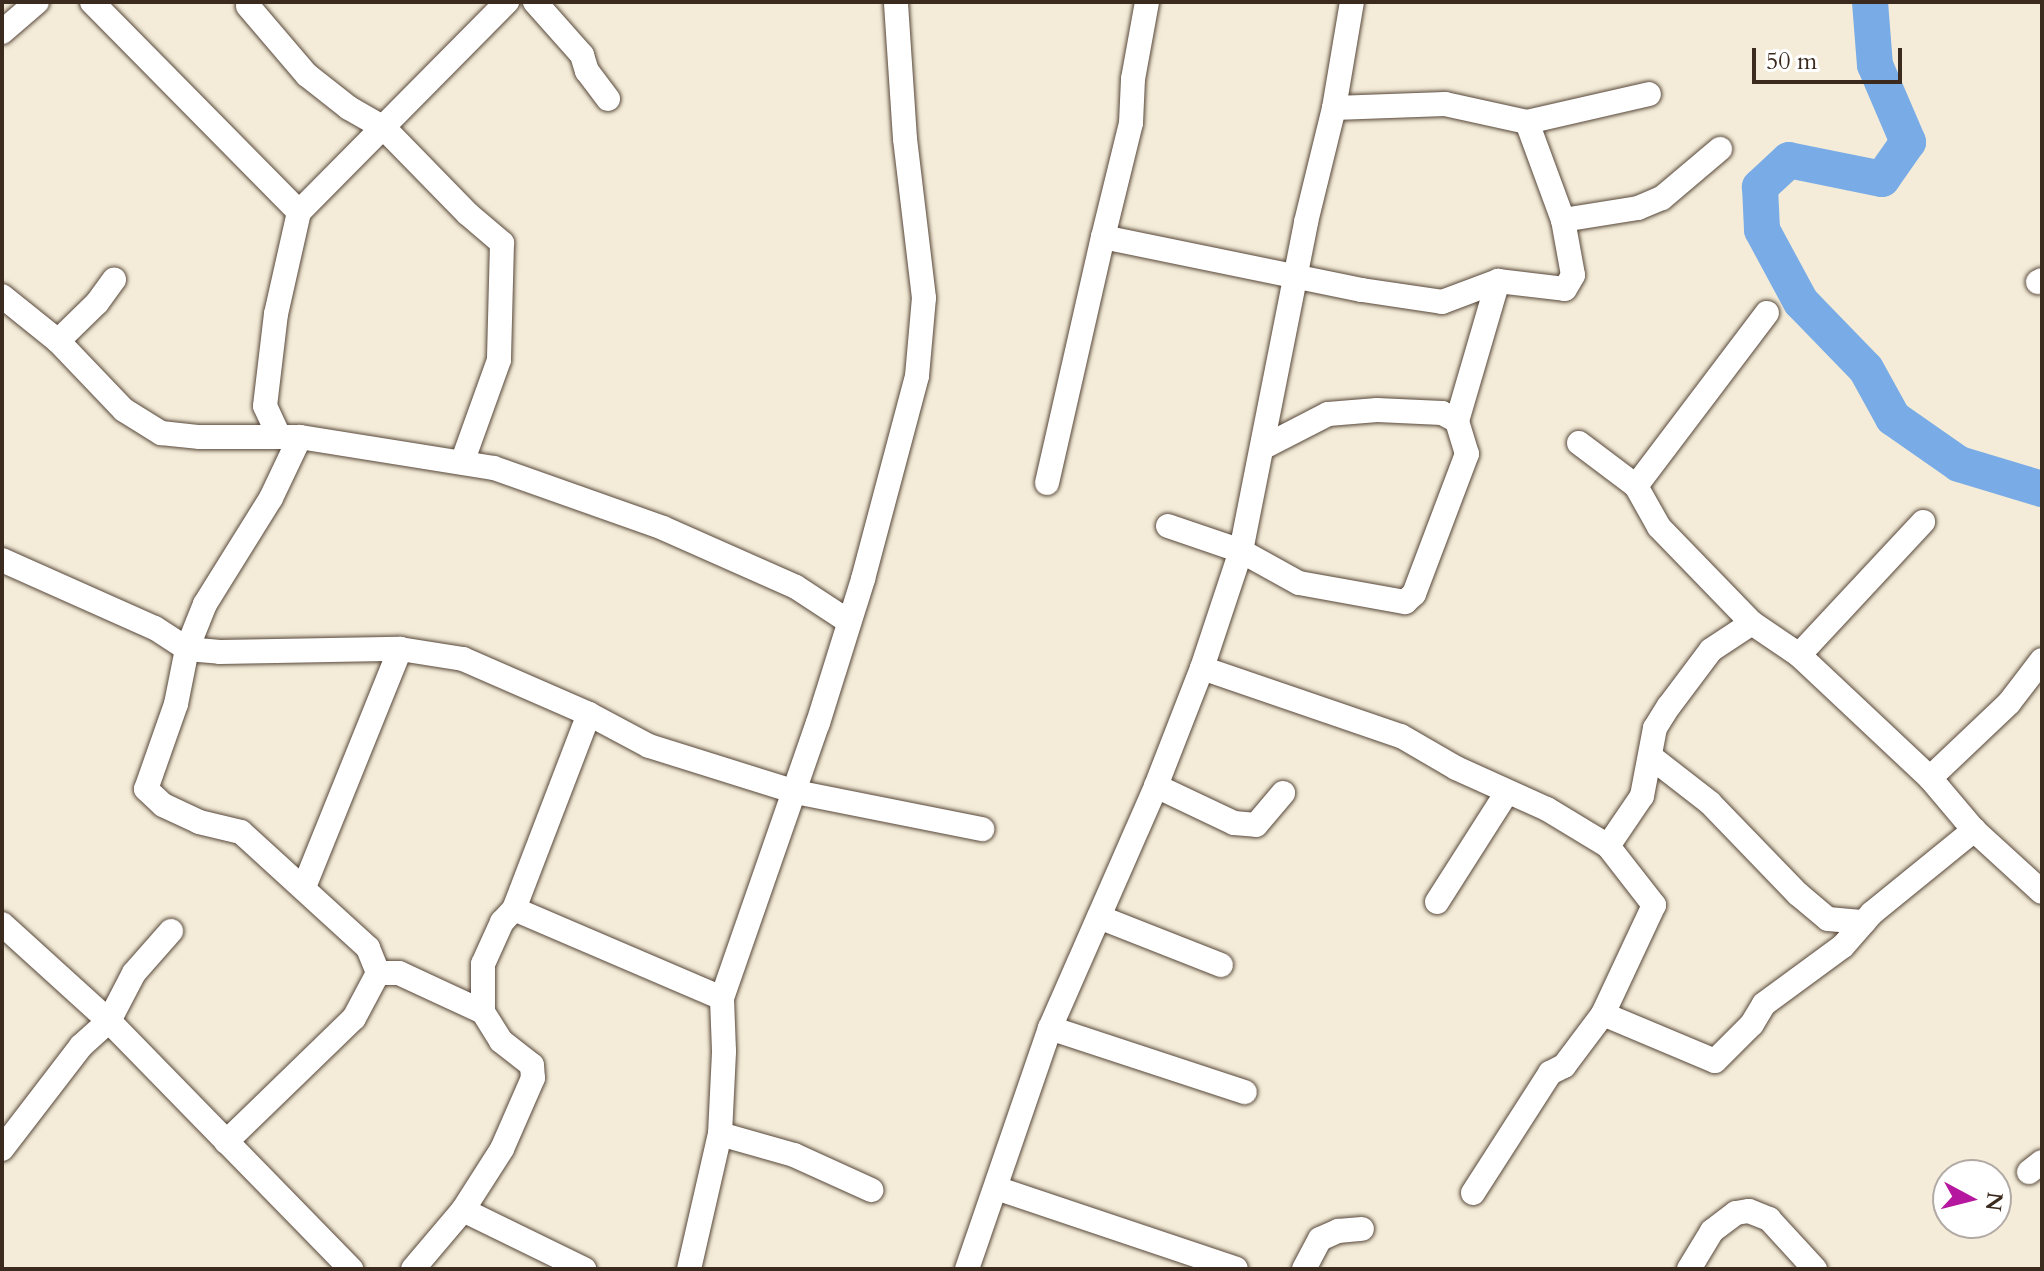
<!DOCTYPE html>
<html>
<head>
<meta charset="utf-8">
<style>
	body { margin:0 }
	#map { position:relative; width:2044px; height:1271px; overflow:hidden; background:#f4ecd8; font-family:Cardo,serif }
	div>[style] { position:absolute }
	[style*='--x'] { left:calc(var(--x)*1px); top:calc(var(--y)*1px); width:calc(var(--w)*1px); rotate:calc(var(--a)*1deg) }
	.river>* { height:36px; margin:-18px; padding:0 18px; transform-origin:18px; border-radius:18px; background:#79ace6 }
	.roads { filter:drop-shadow(0 0 2px #57473a) drop-shadow(0 0 2px #57473a) }
	.minor>* { height:24px; margin:-12px; padding:0 12px; transform-origin:12px; border-radius:12px; background:#fff }
	span { translate:-50% -50%; white-space:nowrap; text-align:center; line-height:1.15; -webkit-text-stroke:6px #fff; paint-order:stroke }
	.frame { position:absolute; inset:0; border:4px solid #3b2a1e; pointer-events:none }
	.north { position:absolute; left:1932px; top:1159px; width:80px; height:80px; box-sizing:border-box; background:#fff; border:2px solid #b1aaa5; border-radius:50%; rotate:97deg; font-size:22px; font-weight:700; line-height:32px; text-align:center; color:#3b2a1e }
	.north::after { content:''; display:block; margin:auto; width:28px; height:36px; background:#b5179e; clip-path:polygon(50% 0,100% 100%,50% 72%,0 100%) }
	.scale { position:absolute; left:1752px; top:48px; width:150px; height:36px; box-sizing:border-box; border:4px solid #3b2a1e; border-top:0; padding-left:10px; font-size:24px; line-height:28px; white-space:nowrap; color:#3b2a1e; -webkit-text-stroke:6px #fff; paint-order:stroke }
</style>
</head>
<body>
<div id="map">
	<div class="river">
		<i style="--x:1870;--y:2;--w:63;--a:85.5"></i>
		<i style="--x:1875;--y:65;--w:84;--a:66.8"></i>
		<i style="--x:1908;--y:142;--w:45;--a:125.1"></i>
		<i style="--x:1882;--y:179;--w:95;--a:-168.5"></i>
		<i style="--x:1789;--y:160;--w:40;--a:137"></i>
		<i style="--x:1760;--y:187;--w:43;--a:87.3"></i>
		<i style="--x:1762;--y:230;--w:82;--a:61.6"></i>
		<i style="--x:1801;--y:302;--w:93;--a:45.9"></i>
		<i style="--x:1866;--y:369;--w:56;--a:61.1"></i>
		<i style="--x:1893;--y:418;--w:80;--a:34.9"></i>
		<i style="--x:1959;--y:464;--w:87;--a:16.8"></i>
	</div>
	<div class="roads">
		<div class="minor">
			<i style="--x:92;--y:2;--w:295;--a:45.4"></i>
			<i style="--x:299;--y:212;--w:296;--a:-45.3"></i>
			<i style="--x:535;--y:2;--w:71;--a:48.4"></i>
			<i style="--x:582;--y:55;--w:17;--a:73"></i>
			<i style="--x:587;--y:71;--w:35;--a:53"></i>
			<i style="--x:1147;--y:2;--w:78;--a:100.3"></i>
			<i style="--x:1133;--y:79;--w:44;--a:92.6"></i>
			<i style="--x:1131;--y:123;--w:117;--a:103.8"></i>
			<i style="--x:1103;--y:237;--w:264;--a:11.6"></i>
			<i style="--x:1362;--y:290;--w:81;--a:8.5"></i>
			<i style="--x:1442;--y:302;--w:60;--a:-20.6"></i>
			<i style="--x:1498;--y:281;--w:67;--a:6.8"></i>
			<i style="--x:1565;--y:289;--w:16;--a:-60"></i>
			<i style="--x:1573;--y:275;--w:56;--a:-100.3"></i>
			<i style="--x:1563;--y:220;--w:104;--a:-110.2"></i>
			<i style="--x:1527;--y:122;--w:84;--a:-167.6"></i>
			<i style="--x:1445;--y:104;--w:111;--a:177.9"></i>
			<i style="--x:248;--y:6;--w:91;--a:49.5"></i>
			<i style="--x:307;--y:75;--w:53;--a:38.2"></i>
			<i style="--x:349;--y:108;--w:40;--a:29.7"></i>
			<i style="--x:384;--y:128;--w:120;--a:45.7"></i>
			<i style="--x:468;--y:214;--w:45;--a:40.5"></i>
			<i style="--x:502;--y:243;--w:117;--a:91.5"></i>
			<i style="--x:499;--y:360;--w:109;--a:109.8"></i>
			<i style="--x:2;--y:32;--w:46;--a:-40.6"></i>
			<i style="--x:1527;--y:122;--w:125;--a:-12.9"></i>
			<i style="--x:1563;--y:220;--w:76;--a:-9.1"></i>
			<i style="--x:1638;--y:208;--w:26;--a:-23"></i>
			<i style="--x:1662;--y:198;--w:76;--a:-40.2"></i>
			<i style="--x:2038;--y:282;--w:4;--a:-27"></i>
			<i style="--x:2;--y:296;--w:72;--a:38.8"></i>
			<i style="--x:58;--y:341;--w:95;--a:46.3"></i>
			<i style="--x:124;--y:410;--w:44;--a:31.9"></i>
			<i style="--x:161;--y:433;--w:39;--a:6"></i>
			<i style="--x:200;--y:437;--w:100;--a:0"></i>
			<i style="--x:300;--y:437;--w:68;--a:115.4"></i>
			<i style="--x:271;--y:498;--w:125;--a:121.9"></i>
			<i style="--x:205;--y:604;--w:48;--a:111.8"></i>
			<i style="--x:187;--y:649;--w:33;--a:5"></i>
			<i style="--x:220;--y:652;--w:180;--a:-1"></i>
			<i style="--x:400;--y:649;--w:64;--a:9"></i>
			<i style="--x:463;--y:659;--w:137;--a:23.6"></i>
			<i style="--x:589;--y:714;--w:68;--a:28.1"></i>
			<i style="--x:649;--y:746;--w:154;--a:17.4"></i>
			<i style="--x:796;--y:792;--w:190;--a:11.3"></i>
			<i style="--x:58;--y:341;--w:54;--a:-44.3"></i>
			<i style="--x:97;--y:303;--w:29;--a:-54"></i>
			<i style="--x:1457;--y:421;--w:146;--a:-73.7"></i>
			<i style="--x:279;--y:436;--w:33;--a:-115"></i>
			<i style="--x:265;--y:406;--w:93;--a:-83.2"></i>
			<i style="--x:276;--y:314;--w:105;--a:-77.3"></i>
			<i style="--x:300;--y:437;--w:196;--a:9.1"></i>
			<i style="--x:494;--y:468;--w:179;--a:19.5"></i>
			<i style="--x:663;--y:528;--w:145;--a:23.9"></i>
			<i style="--x:796;--y:587;--w:62;--a:33.2"></i>
			<i style="--x:1579;--y:443;--w:71;--a:37"></i>
			<i style="--x:1636;--y:486;--w:47;--a:60.7"></i>
			<i style="--x:1659;--y:527;--w:134;--a:45.9"></i>
			<i style="--x:1752;--y:623;--w:57;--a:34.2"></i>
			<i style="--x:1799;--y:655;--w:180;--a:43.2"></i>
			<i style="--x:1930;--y:778;--w:68;--a:49.8"></i>
			<i style="--x:1974;--y:830;--w:92;--a:42.4"></i>
			<i style="--x:1047;--y:483;--w:252;--a:-77.2"></i>
			<i style="--x:1636;--y:486;--w:217;--a:-52.9"></i>
			<i style="--x:1168;--y:526;--w:77;--a:18.9"></i>
			<i style="--x:1241;--y:551;--w:66;--a:28.9"></i>
			<i style="--x:1299;--y:583;--w:108;--a:10.2"></i>
			<i style="--x:1405;--y:602;--w:12;--a:-42"></i>
			<i style="--x:1414;--y:594;--w:150;--a:-69.3"></i>
			<i style="--x:1467;--y:454;--w:34;--a:-107"></i>
			<i style="--x:1457;--y:421;--w:17;--a:-152"></i>
			<i style="--x:1442;--y:413;--w:65;--a:-177.4"></i>
			<i style="--x:1377;--y:410;--w:49;--a:175.3"></i>
			<i style="--x:1328;--y:414;--w:74;--a:152.7"></i>
			<i style="--x:2;--y:560;--w:167;--a:24"></i>
			<i style="--x:155;--y:628;--w:38;--a:33"></i>
			<i style="--x:187;--y:649;--w:56;--a:101.3"></i>
			<i style="--x:176;--y:704;--w:90;--a:109.4"></i>
			<i style="--x:146;--y:789;--w:23;--a:43"></i>
			<i style="--x:163;--y:805;--w:40;--a:25"></i>
			<i style="--x:199;--y:822;--w:43;--a:13.4"></i>
			<i style="--x:241;--y:832;--w:172;--a:42.4"></i>
			<i style="--x:368;--y:948;--w:27;--a:68"></i>
			<i style="--x:378;--y:973;--w:21;--a:0"></i>
			<i style="--x:399;--y:973;--w:93;--a:24.9"></i>
			<i style="--x:483;--y:1012;--w:34;--a:58"></i>
			<i style="--x:501;--y:1041;--w:39;--a:38"></i>
			<i style="--x:532;--y:1065;--w:13;--a:86"></i>
			<i style="--x:533;--y:1078;--w:77;--a:113.6"></i>
			<i style="--x:502;--y:1149;--w:72;--a:122.6"></i>
			<i style="--x:463;--y:1210;--w:77;--a:130.3"></i>
			<i style="--x:1799;--y:655;--w:182;--a:-47"></i>
			<i style="--x:1202;--y:668;--w:210;--a:18.9"></i>
			<i style="--x:1401;--y:736;--w:64;--a:30.2"></i>
			<i style="--x:1456;--y:768;--w:100;--a:24.3"></i>
			<i style="--x:1547;--y:809;--w:71;--a:31.2"></i>
			<i style="--x:1608;--y:846;--w:75;--a:52.1"></i>
			<i style="--x:1654;--y:905;--w:120;--a:115.1"></i>
			<i style="--x:1603;--y:1014;--w:121;--a:22.8"></i>
			<i style="--x:1715;--y:1061;--w:52;--a:-45"></i>
			<i style="--x:1752;--y:1024;--w:23;--a:-59"></i>
			<i style="--x:1764;--y:1004;--w:98;--a:-36.3"></i>
			<i style="--x:1843;--y:946;--w:44;--a:-48.7"></i>
			<i style="--x:1872;--y:913;--w:132;--a:-39.1"></i>
			<i style="--x:1651;--y:757;--w:75;--a:37.9"></i>
			<i style="--x:1710;--y:803;--w:127;--a:46"></i>
			<i style="--x:1798;--y:894;--w:39;--a:40"></i>
			<i style="--x:1828;--y:919;--w:36;--a:5"></i>
			<i style="--x:1930;--y:778;--w:109;--a:-43.5"></i>
			<i style="--x:2009;--y:703;--w:54;--a:-52.5"></i>
			<i style="--x:1156;--y:786;--w:86;--a:25.4"></i>
			<i style="--x:1234;--y:823;--w:22;--a:5"></i>
			<i style="--x:1256;--y:825;--w:42;--a:-49.8"></i>
			<i style="--x:1608;--y:846;--w:60;--a:-55.8"></i>
			<i style="--x:1642;--y:796;--w:69;--a:-79.2"></i>
			<i style="--x:1655;--y:728;--w:26;--a:-58"></i>
			<i style="--x:1669;--y:706;--w:70;--a:-53.1"></i>
			<i style="--x:1711;--y:650;--w:49;--a:-33.4"></i>
			<i style="--x:304;--y:887;--w:257;--a:-68"></i>
			<i style="--x:1437;--y:902;--w:130;--a:-57.5"></i>
			<i style="--x:514;--y:909;--w:226;--a:23.2"></i>
			<i style="--x:1099;--y:917;--w:131;--a:21.5"></i>
			<i style="--x:2;--y:924;--w:144;--a:42.2"></i>
			<i style="--x:109;--y:1021;--w:347;--a:45.7"></i>
			<i style="--x:483;--y:1012;--w:48;--a:-90"></i>
			<i style="--x:483;--y:964;--w:46;--a:-65.7"></i>
			<i style="--x:502;--y:922;--w:18;--a:-47"></i>
			<i style="--x:514;--y:909;--w:209;--a:-69"></i>
			<i style="--x:1050;--y:1028;--w:205;--a:18.2"></i>
			<i style="--x:720;--y:1134;--w:77;--a:15.8"></i>
			<i style="--x:794;--y:1155;--w:85;--a:24.4"></i>
			<i style="--x:226;--y:1142;--w:178;--a:-44.1"></i>
			<i style="--x:354;--y:1018;--w:51;--a:-61.9"></i>
			<i style="--x:2;--y:1149;--w:130;--a:-52.5"></i>
			<i style="--x:81;--y:1046;--w:38;--a:-42"></i>
			<i style="--x:109;--y:1021;--w:54;--a:-62.5"></i>
			<i style="--x:134;--y:973;--w:56;--a:-48.6"></i>
			<i style="--x:2029;--y:1172;--w:16;--a:-38"></i>
			<i style="--x:996;--y:1188;--w:253;--a:18.6"></i>
			<i style="--x:1473;--y:1193;--w:143;--a:-57.3"></i>
			<i style="--x:1550;--y:1073;--w:16;--a:-27"></i>
			<i style="--x:1564;--y:1066;--w:65;--a:-53.1"></i>
			<i style="--x:463;--y:1210;--w:135;--a:26"></i>
			<i style="--x:689;--y:1269;--w:139;--a:-77.1"></i>
			<i style="--x:720;--y:1134;--w:83;--a:-87.2"></i>
			<i style="--x:724;--y:1051;--w:53;--a:-92.2"></i>
			<i style="--x:722;--y:998;--w:291;--a:-70.8"></i>
			<i style="--x:818;--y:723;--w:151;--a:-72.6"></i>
			<i style="--x:863;--y:579;--w:210;--a:-75.1"></i>
			<i style="--x:917;--y:376;--w:78;--a:-84.9"></i>
			<i style="--x:924;--y:298;--w:160;--a:-96.8"></i>
			<i style="--x:905;--y:139;--w:137;--a:-93.8"></i>
			<i style="--x:967;--y:1269;--w:255;--a:-71"></i>
			<i style="--x:1050;--y:1028;--w:264;--a:-66.3"></i>
			<i style="--x:1156;--y:786;--w:127;--a:-68.7"></i>
			<i style="--x:1202;--y:668;--w:123;--a:-71.6"></i>
			<i style="--x:1241;--y:551;--w:335;--a:-78.8"></i>
			<i style="--x:1306;--y:222;--w:117;--a:-76.2"></i>
			<i style="--x:1334;--y:108;--w:108;--a:-80.4"></i>
			<i style="--x:1304;--y:1269;--w:34;--a:-62"></i>
			<i style="--x:1320;--y:1239;--w:20;--a:-24"></i>
			<i style="--x:1338;--y:1231;--w:24;--a:-5"></i>
			<i style="--x:1689;--y:1269;--w:44;--a:-58.8"></i>
			<i style="--x:1712;--y:1231;--w:30;--a:-37"></i>
			<i style="--x:1736;--y:1213;--w:13;--a:-9"></i>
			<i style="--x:1749;--y:1211;--w:22;--a:22"></i>
			<i style="--x:1769;--y:1219;--w:68;--a:47.4"></i>
		</div>
	</div>
	<div class="frame"></div>
	<div class="north">N</div>
	<div class="scale">50 m</div>
</div>
</body>
</html>
